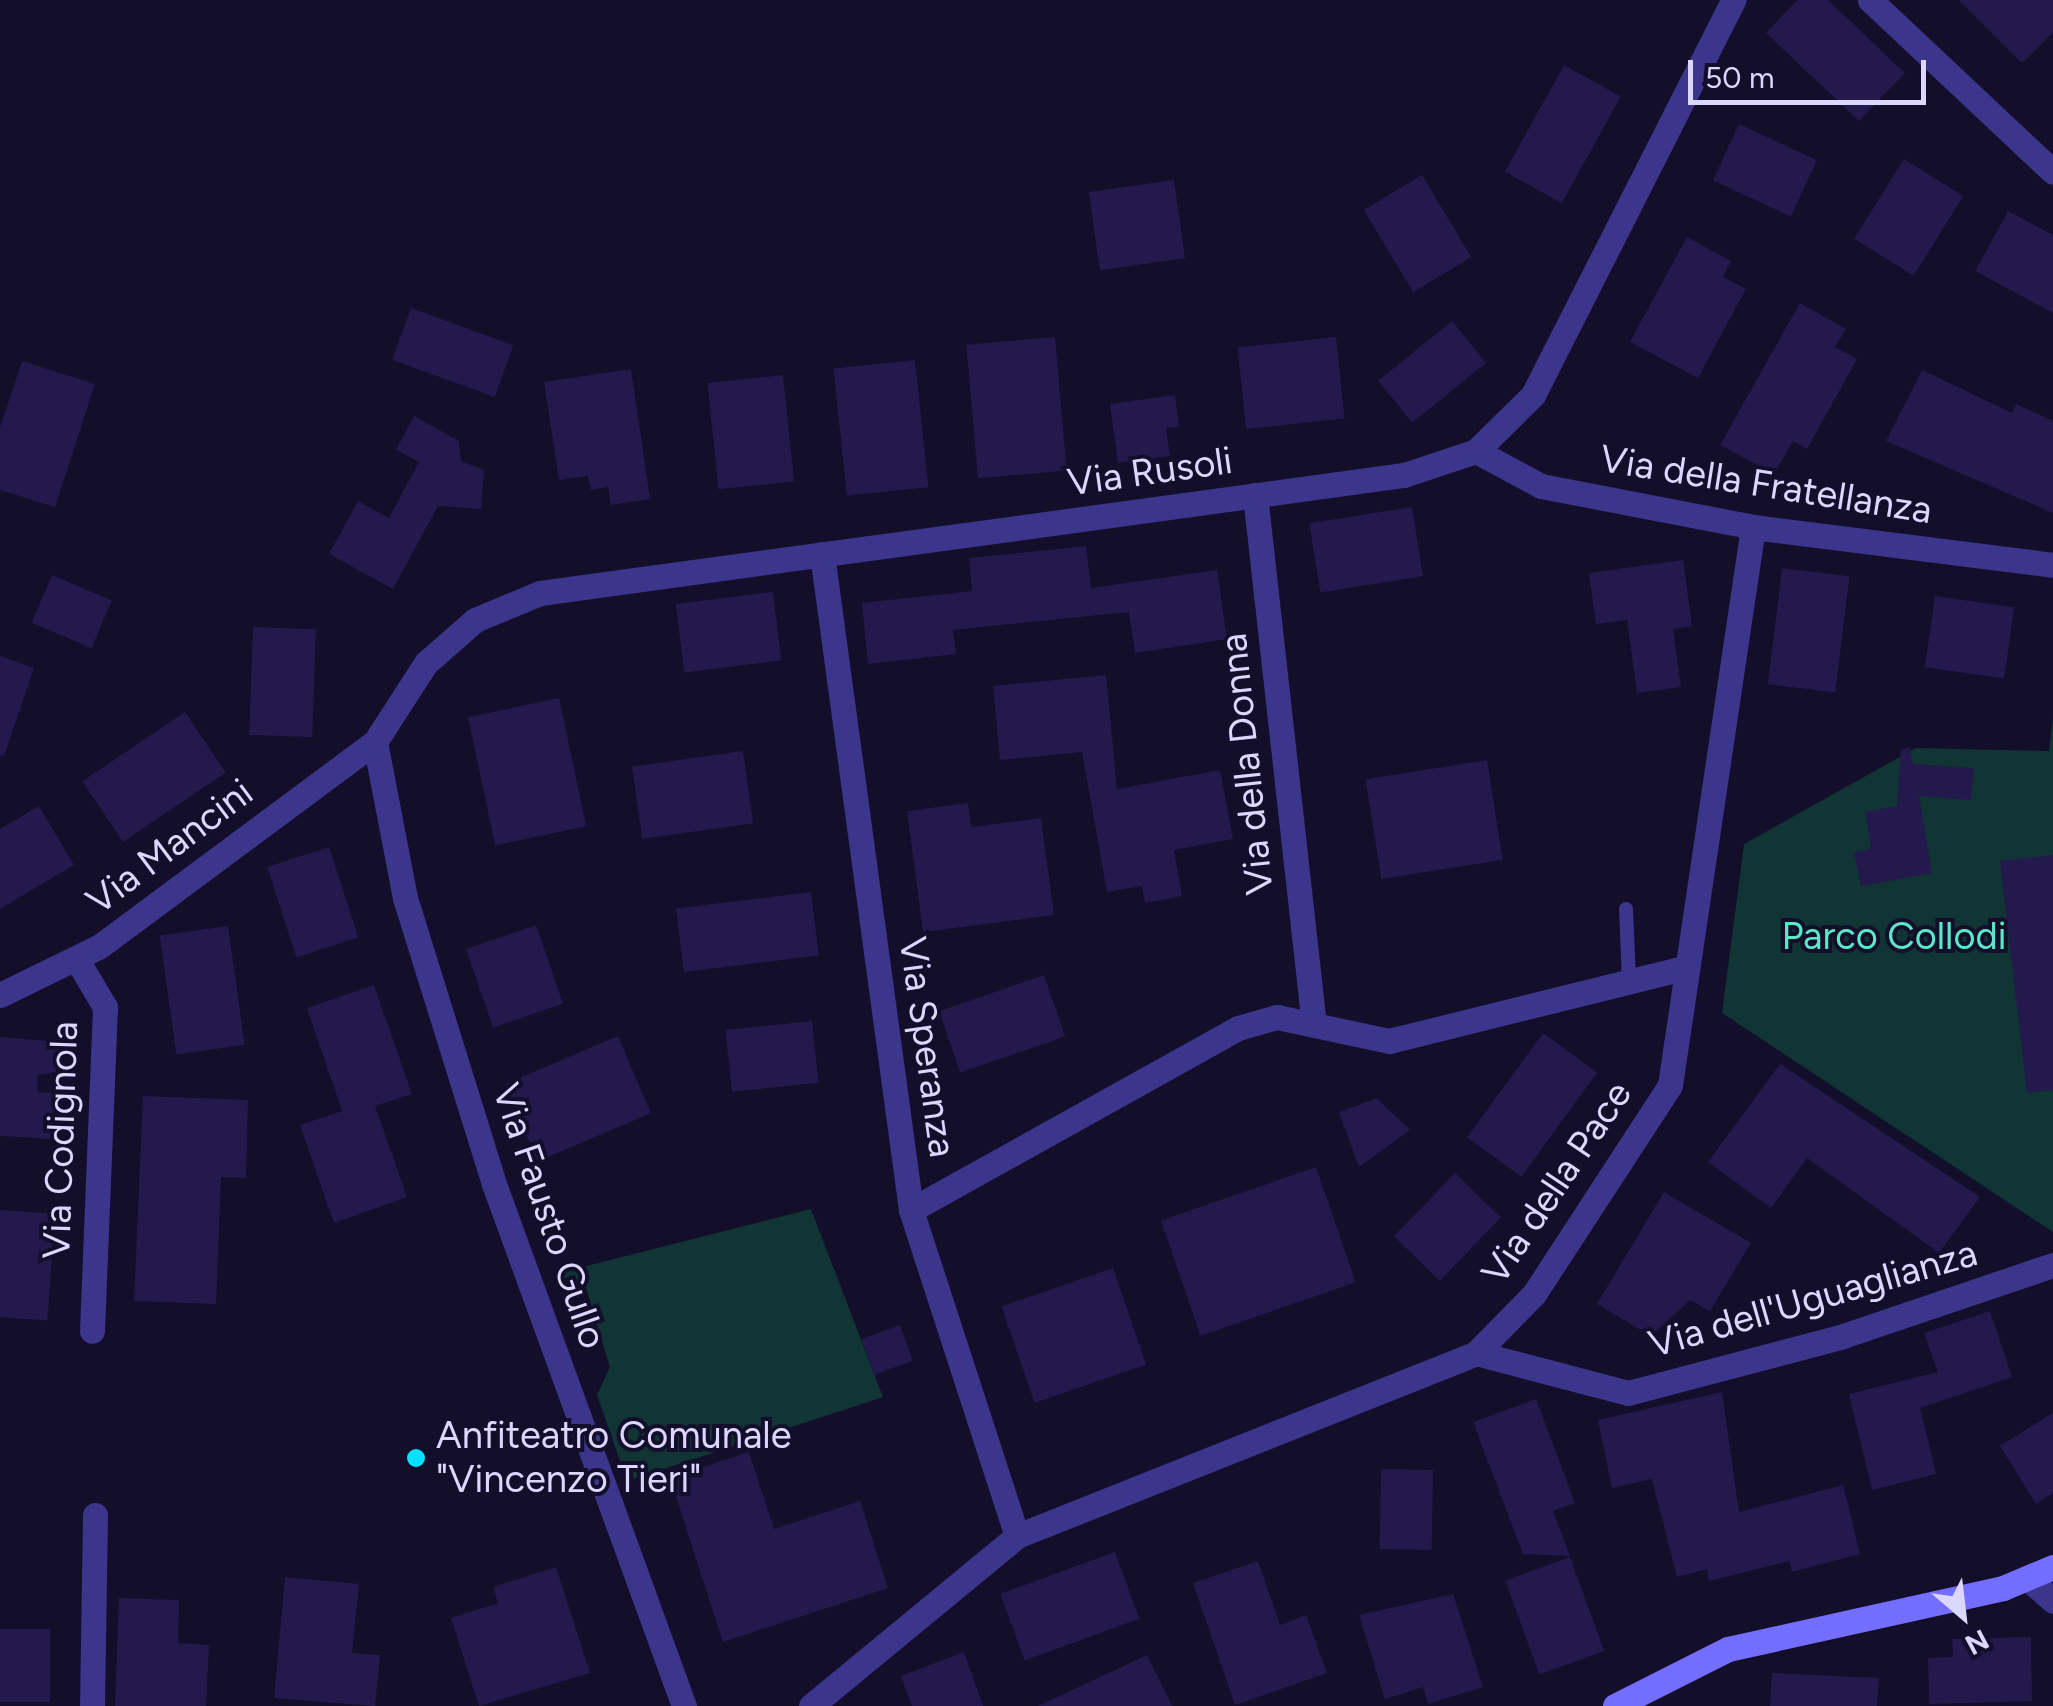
<!DOCTYPE html>
<html>
<head>
<meta charset="utf-8">
<style>
	body { margin:0 }
	#map { position:relative; width:2053px; height:1706px; overflow:hidden; background:#130e2a; font-family:Figtree,sans-serif }
	div>[style] { position:absolute }
	[style*='--x'] { left:calc(var(--x)*1px); top:calc(var(--y)*1px); width:calc(var(--w)*1px); rotate:calc(var(--a)*1deg) }
	.green>* { inset:0; background:#113434 }
	.building>* { inset:0; background:#24194c; transform-origin:0 0 }
	.lane>* { height:14px; margin:-7px; padding:0 7px; transform-origin:7px; border-radius:7px; background:#3b368c }
	.street>* { height:25px; margin:-12.5px; padding:0 12.5px; transform-origin:12.5px; border-radius:12.5px; background:#3b368c }
	.secondary>* { height:25px; margin:-12.5px; padding:0 12.5px; transform-origin:12.5px; border-radius:12.5px; background:#746eff }
	.dots>* { width:28px; height:28px; translate:-50% -50%; box-sizing:border-box; border:5px solid #130e2a; border-radius:50% }
	span { translate:-50% -50%; white-space:nowrap; text-align:center; line-height:1.15; -webkit-text-stroke:8px #130e2a; paint-order:stroke }
	.street-label { font-size:38px; color:#dcd7ff }
	.park-label { font-size:38px; color:#59e9c8 }
	.poi-label { font-size:38px; color:#dcd7ff }
	.left { translate:0 -50%; text-align:left }
	.north { position:absolute; left:1913px; top:1566px; width:100px; height:100px; -webkit-text-stroke:8px #130e2a; paint-order:stroke; rotate:152deg; font-size:28px; font-weight:700; line-height:40px; text-align:center; color:#dcd7ff }
	.north::after { content:''; display:block; margin:auto; width:35px; height:45px; background:#dcd7ff; clip-path:polygon(50% 0,100% 100%,50% 72%,0 100%) }
	.scale { position:absolute; left:1688px; top:60px; width:238px; height:45px; box-sizing:border-box; border:5px solid #dcd7ff; border-top:0; padding-left:12px; font-size:30px; line-height:35px; white-space:nowrap; color:#dcd7ff; -webkit-text-stroke:8px #130e2a; paint-order:stroke }
</style>
</head>
<body>
<div id="map">
	<div class="green">
		<i style="clip-path:polygon(2053px 718px,2053px 1232px,1722px 1013px,1744px 844px,1916px 748px,2049px 751px)"></i>
		<i style="clip-path:polygon(811px 1209px,883px 1397px,627px 1481px,597px 1395px,610px 1367px,586px 1288px,563px 1294px,559px 1273px)"></i>
	</div>
	<div class="building">
		<i style="clip-path:polygon(1797px 0,1828px 0,1905px 73px,1859px 121px,1766px 33px)"></i>
		<i style="clip-path:polygon(1959px 0,2053px 0,2053px 32px,2022px 63px)"></i>
		<i style="left:1564px;top:65px;width:65px;height:122px;rotate:29deg"></i>
		<i style="left:1739px;top:124px;width:86px;height:62px;rotate:25deg"></i>
		<i style="left:1904px;top:159px;width:70px;height:94px;rotate:32deg"></i>
		<i style="left:1422px;top:175px;width:96px;height:68px;rotate:59deg"></i>
		<i style="left:1174px;top:180px;width:79px;height:86px;rotate:82deg"></i>
		<i style="clip-path:polygon(2008px 211px,2053px 235px,2053px 313px,1975px 271px)"></i>
		<i style="clip-path:polygon(1687px 237px,1731px 261px,1723px 277px,1746px 289px,1698px 378px,1630px 342px)"></i>
		<i style="clip-path:polygon(1800px 303px,1846px 329px,1835px 347px,1857px 359px,1807px 449px,1793px 441px,1774px 474px,1720px 445px)"></i>
		<i style="left:411px;top:308px;width:109px;height:55px;rotate:20deg"></i>
		<i style="left:1452px;top:321px;width:54px;height:95px;rotate:51deg"></i>
		<i style="left:1055px;top:337px;width:134px;height:89px;rotate:85deg"></i>
		<i style="left:1336px;top:337px;width:82px;height:99px;rotate:84deg"></i>
		<i style="left:915px;top:360px;width:128px;height:82px;rotate:84deg"></i>
		<i style="clip-path:polygon(22px 361px,95px 384px,55px 507px,0 490px,0 427px)"></i>
		<i style="clip-path:polygon(631px 369px,650px 499px,611px 505px,608px 487px,591px 490px,588px 476px,559px 480px,544px 382px)"></i>
		<i style="clip-path:polygon(1922px 370px,2012px 413px,2016px 404px,2053px 421px,2053px 513px,1886px 441px)"></i>
		<i style="left:783px;top:375px;width:107px;height:76px;rotate:84deg"></i>
		<i style="clip-path:polygon(1175px 395px,1179px 427px,1166px 428px,1170px 456px,1118px 463px,1110px 404px)"></i>
		<i style="clip-path:polygon(414px 416px,459px 441px,461px 461px,484px 470px,481px 509px,438px 506px,393px 589px,329px 554px,358px 501px,389px 518px,419px 462px,396px 450px)"></i>
		<i style="left:1412px;top:507px;width:70px;height:104px;rotate:81deg"></i>
		<i style="clip-path:polygon(1086px 546px,1091px 588px,1217px 570px,1227px 639px,1135px 653px,1129px 612px,953px 630px,956px 654px,868px 664px,862px 603px,972px 591px,969px 558px)"></i>
		<i style="clip-path:polygon(1683px 560px,1692px 626px,1673px 629px,1681px 687px,1637px 693px,1627px 620px,1596px 624px,1589px 573px)"></i>
		<i style="left:1782px;top:568px;width:68px;height:117px;rotate:7deg"></i>
		<i style="left:52px;top:575px;width:65px;height:52px;rotate:23deg"></i>
		<i style="left:773px;top:592px;width:69px;height:98px;rotate:83deg"></i>
		<i style="left:1935px;top:596px;width:80px;height:72px;rotate:8deg"></i>
		<i style="left:253px;top:627px;width:63px;height:108px;rotate:2deg"></i>
		<i style="clip-path:polygon(0 656px,34px 668px,4px 756px,0 755px)"></i>
		<i style="clip-path:polygon(1106px 675px,1117px 789px,1220px 770px,1233px 839px,1174px 850px,1182px 896px,1145px 903px,1142px 886px,1107px 892px,1082px 752px,1000px 760px,993px 686px)"></i>
		<i style="left:559px;top:698px;width:131px;height:93px;rotate:78deg"></i>
		<i style="left:185px;top:712px;width:73px;height:124px;rotate:56deg"></i>
		<i style="clip-path:polygon(1910px 748px,1913px 764px,1974px 768px,1971px 800px,1919px 796px,1932px 873px,1861px 886px,1854px 852px,1871px 849px,1865px 812px,1897px 806px,1901px 749px)"></i>
		<i style="left:743px;top:751px;width:73px;height:112px;rotate:82deg"></i>
		<i style="left:1487px;top:760px;width:101px;height:123px;rotate:81deg"></i>
		<i style="clip-path:polygon(968px 803px,971px 827px,1041px 818px,1054px 915px,923px 932px,907px 811px)"></i>
		<i style="clip-path:polygon(39px 806px,74px 865px,0 909px,0 829px)"></i>
		<i style="left:329px;top:847px;width:95px;height:65px;rotate:72deg"></i>
		<i style="clip-path:polygon(2053px 855px,2053px 1090px,2027px 1093px,2000px 861px)"></i>
		<i style="left:811px;top:892px;width:64px;height:136px;rotate:83deg"></i>
		<i style="left:536px;top:925px;width:83px;height:74px;rotate:71deg"></i>
		<i style="left:228px;top:926px;width:120px;height:69px;rotate:82deg"></i>
		<i style="left:1044px;top:975px;width:65px;height:111px;rotate:71deg"></i>
		<i style="clip-path:polygon(374px 985px,412px 1094px,375px 1106px,407px 1197px,334px 1223px,300px 1125px,342px 1111px,307px 1008px)"></i>
		<i style="left:812px;top:1021px;width:62px;height:87px;rotate:84deg"></i>
		<i style="left:1543px;top:1033px;width:67px;height:129px;rotate:36deg"></i>
		<i style="left:618px;top:1036px;width:84px;height:123px;rotate:67deg"></i>
		<i style="clip-path:polygon(0 1037px,59px 1042px,56px 1072px,37px 1075px,38px 1092px,54px 1093px,51px 1139px,0 1136px)"></i>
		<i style="clip-path:polygon(1780px 1064px,1980px 1197px,1939px 1253px,1807px 1158px,1771px 1208px,1708px 1162px)"></i>
		<i style="clip-path:polygon(143px 1096px,248px 1100px,246px 1178px,221px 1177px,216px 1304px,134px 1301px)"></i>
		<i style="clip-path:polygon(1377px 1098px,1410px 1130px,1359px 1167px,1339px 1112px)"></i>
		<i style="left:1316px;top:1167px;width:122px;height:164px;rotate:71deg"></i>
		<i style="left:1455px;top:1173px;width:64px;height:88px;rotate:44deg"></i>
		<i style="clip-path:polygon(1664px 1192px,1751px 1243px,1710px 1311px,1690px 1300px,1651px 1336px,1597px 1304px)"></i>
		<i style="left:0;top:1210px;width:55px;height:107px;rotate:4deg"></i>
		<i style="left:1113px;top:1268px;width:102px;height:118px;rotate:71deg"></i>
		<i style="clip-path:polygon(1990px 1311px,2012px 1377px,1920px 1408px,1936px 1474px,1872px 1490px,1849px 1394px,1938px 1372px,1924px 1333px)"></i>
		<i style="left:900px;top:1325px;width:38px;height:41px;rotate:70deg"></i>
		<i style="clip-path:polygon(1722px 1392px,1739px 1512px,1843px 1485px,1860px 1554px,1792px 1572px,1789px 1561px,1709px 1581px,1707px 1569px,1677px 1577px,1652px 1479px,1612px 1488px,1598px 1420px)"></i>
		<i style="clip-path:polygon(1536px 1399px,1575px 1503px,1553px 1511px,1570px 1556px,1523px 1554px,1473px 1422px)"></i>
		<i style="clip-path:polygon(2053px 1413px,2053px 1493px,2036px 1504px,2000px 1446px)"></i>
		<i style="clip-path:polygon(749px 1452px,774px 1529px,860px 1501px,888px 1588px,723px 1642px,670px 1478px)"></i>
		<i style="left:1381px;top:1469px;width:52px;height:80px;rotate:1deg"></i>
		<i style="left:1115px;top:1552px;width:71px;height:122px;rotate:70deg"></i>
		<i style="left:1570px;top:1557px;width:100px;height:69px;rotate:70deg"></i>
		<i style="clip-path:polygon(1258px 1561px,1280px 1625px,1306px 1615px,1327px 1673px,1235px 1705px,1193px 1583px)"></i>
		<i style="clip-path:polygon(556px 1567px,590px 1673px,479px 1706px,451px 1618px,498px 1603px,493px 1587px)"></i>
		<i style="clip-path:polygon(285px 1577px,359px 1584px,352px 1653px,380px 1655px,375px 1706px,274px 1698px)"></i>
		<i style="clip-path:polygon(1453px 1594px,1483px 1687px,1428px 1704px,1423px 1687px,1385px 1699px,1359px 1615px)"></i>
		<i style="clip-path:polygon(119px 1598px,179px 1600px,178px 1643px,209px 1645px,206px 1706px,115px 1706px)"></i>
		<i style="left:0;top:1629px;width:50px;height:73px"></i>
		<i style="clip-path:polygon(2031px 1637px,2032px 1701px,1929px 1704px,1928px 1658px,1953px 1657px,1952px 1639px)"></i>
		<i style="clip-path:polygon(964px 1652px,983px 1706px,912px 1706px,901px 1676px)"></i>
		<i style="clip-path:polygon(1147px 1655px,1172px 1706px,1038px 1706px)"></i>
		<i style="clip-path:polygon(1772px 1673px,1879px 1678px,1877px 1706px,1770px 1706px)"></i>
	</div>
	<div class="lane">
		<i style="--x:1626;--y:909;--w:73;--a:87.6"></i>
	</div>
	<div class="street">
		<i style="--x:1870;--y:0;--w:251;--a:43.2"></i>
		<i style="--x:1476;--y:451;--w:74;--a:28.3"></i>
		<i style="--x:1541;--y:486;--w:216;--a:10.9"></i>
		<i style="--x:1753;--y:527;--w:302;--a:7.2"></i>
		<i style="--x:1255;--y:495;--w:533;--a:83.65"></i>
		<i style="--x:822;--y:554;--w:662;--a:82.27"></i>
		<i style="--x:911;--y:1210;--w:343;--a:72"></i>
		<i style="--x:375;--y:742;--w:159;--a:79.1"></i>
		<i style="--x:405;--y:898;--w:300;--a:72.7"></i>
		<i style="--x:494;--y:1184;--w:556;--a:70"></i>
		<i style="--x:76;--y:958;--w:57;--a:59.4"></i>
		<i style="--x:105;--y:1007;--w:324;--a:92.3"></i>
		<i style="--x:0;--y:995;--w:111;--a:-26.1"></i>
		<i style="--x:100;--y:946;--w:342;--a:-36.6"></i>
		<i style="--x:375;--y:742;--w:94;--a:-57.2"></i>
		<i style="--x:426;--y:663;--w:65;--a:-41.3"></i>
		<i style="--x:475;--y:620;--w:70;--a:-22.6"></i>
		<i style="--x:540;--y:593;--w:872;--a:-7.78"></i>
		<i style="--x:1404;--y:475;--w:76;--a:-18.4"></i>
		<i style="--x:1476;--y:451;--w:80;--a:-44.5"></i>
		<i style="--x:1533;--y:395;--w:443;--a:-63.1"></i>
		<i style="--x:911;--y:1210;--w:374;--a:-29.1"></i>
		<i style="--x:1238;--y:1028;--w:41;--a:-15.8"></i>
		<i style="--x:1277;--y:1017;--w:115;--a:12.1"></i>
		<i style="--x:1389;--y:1041;--w:304;--a:-13.9"></i>
		<i style="--x:1476;--y:1353;--w:157;--a:14.7"></i>
		<i style="--x:1628;--y:1393;--w:222;--a:-14.8"></i>
		<i style="--x:1843;--y:1336;--w:222;--a:-18.7"></i>
		<i style="--x:2027;--y:1578;--w:35;--a:41"></i>
		<i style="--x:92;--y:1706;--w:191;--a:-89.1"></i>
		<i style="--x:811;--y:1706;--w:267;--a:-39.5"></i>
		<i style="--x:1017;--y:1536;--w:494;--a:-21.7"></i>
		<i style="--x:1476;--y:1353;--w:83;--a:-45.5"></i>
		<i style="--x:1534;--y:1294;--w:249;--a:-56.9"></i>
		<i style="--x:1670;--y:1085;--w:564;--a:-81.54"></i>
	</div>
	<div class="secondary">
		<i style="--x:1615;--y:1706;--w:127;--a:-26.8"></i>
		<i style="--x:1728;--y:1649;--w:282;--a:-12.5"></i>
		<i style="--x:2003;--y:1588;--w:54;--a:-22.8"></i>
	</div>
	<div class="dots">
		<i style="left:416px;top:1458px;background:#03e1ff"></i>
	</div>
	<div class="street-label">
		<span style="left:1150px;top:472px;rotate:-8deg">Via Rusoli</span>
		<span style="left:1766px;top:485px;rotate:9deg">Via della Fratellanza</span>
		<span style="left:1247px;top:764px;rotate:-96deg">Via della Donna</span>
		<span style="left:170px;top:847px;rotate:-37deg">Via Mancini</span>
		<span style="left:927px;top:1047px;rotate:82deg">Via Speranza</span>
		<span style="left:61px;top:1140px;rotate:-88deg">Via Codignola</span>
		<span style="left:1557px;top:1183px;rotate:-56deg">Via della Pace</span>
		<span style="left:549px;top:1216px;rotate:71deg">Via Fausto Gullo</span>
		<span style="left:1813px;top:1299px;rotate:-16deg">Via dell'Uguaglianza</span>
	</div>
	<div class="park-label">
		<span style="left:1894px;top:937px">Parco Collodi</span>
	</div>
	<div class="poi-label">
		<span class="left" style="left:436px;top:1458px">Anfiteatro Comunale<br>"Vincenzo Tieri"</span>
	</div>
	<div class="north">N</div>
	<div class="scale">50 m</div>
</div>
</body>
</html>
